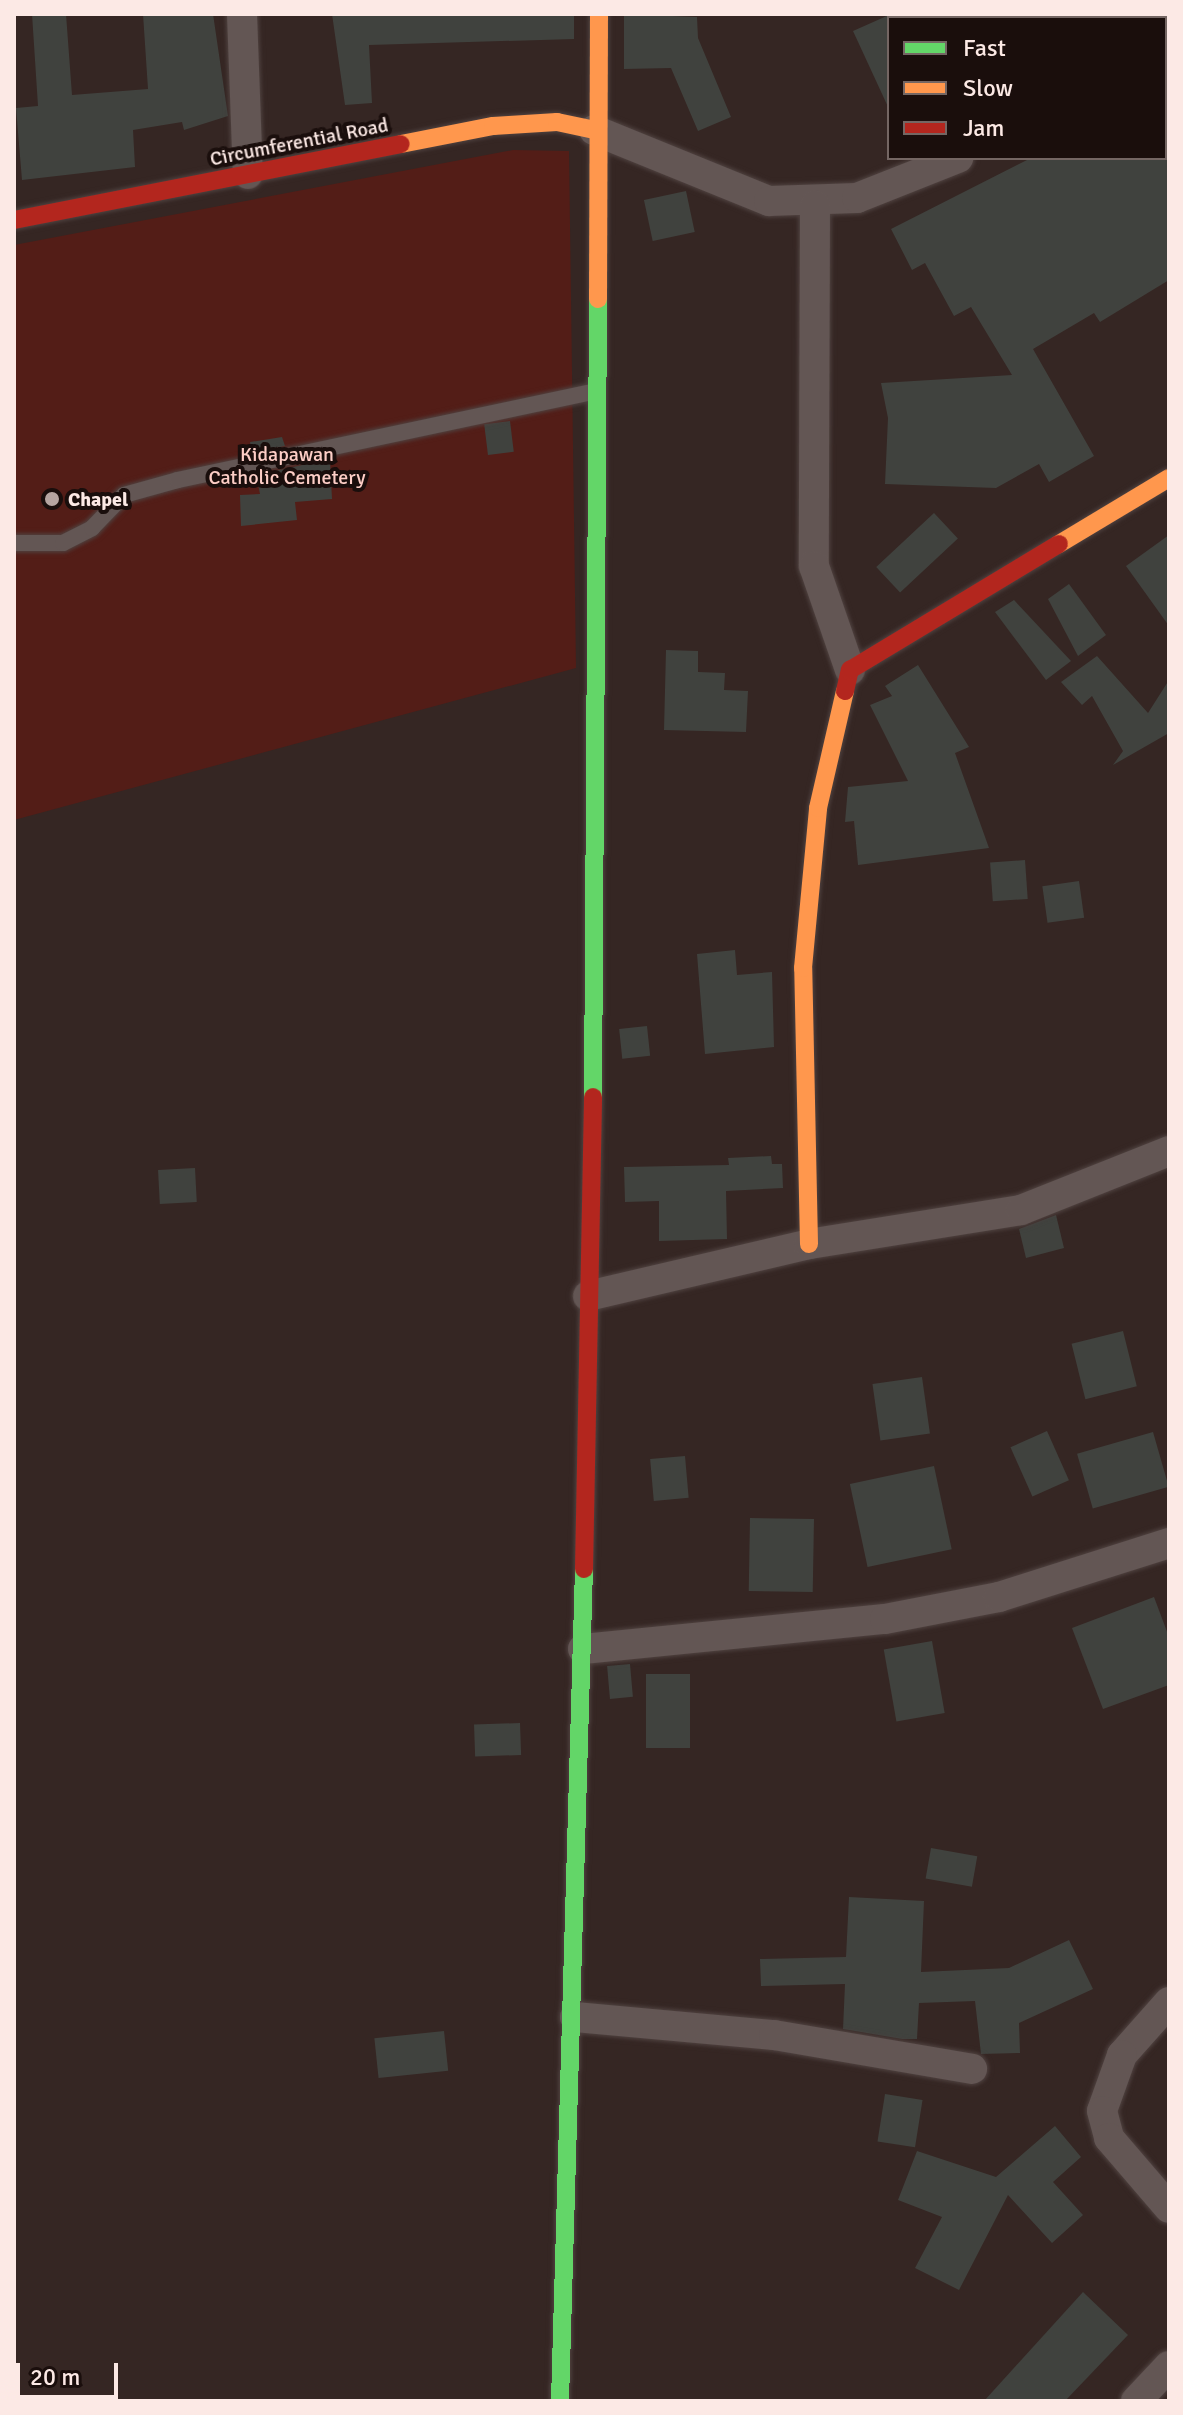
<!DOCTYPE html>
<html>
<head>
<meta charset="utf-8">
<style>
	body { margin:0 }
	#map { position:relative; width:1183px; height:2415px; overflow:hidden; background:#352623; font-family:Signika,sans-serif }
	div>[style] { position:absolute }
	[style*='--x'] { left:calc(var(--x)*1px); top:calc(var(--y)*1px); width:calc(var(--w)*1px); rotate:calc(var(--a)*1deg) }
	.green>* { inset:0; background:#531d17 }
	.building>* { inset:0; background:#40423e; transform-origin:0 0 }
	.roads { filter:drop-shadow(0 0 2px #4f4240) drop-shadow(0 0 2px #4f4240) }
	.lane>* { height:16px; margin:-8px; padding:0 8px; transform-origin:8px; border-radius:8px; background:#635654 }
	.street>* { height:30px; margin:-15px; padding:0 15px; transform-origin:15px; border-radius:15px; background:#635654 }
	.fast>* { height:18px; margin:-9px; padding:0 9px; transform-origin:9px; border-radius:9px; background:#63d668 }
	.slow>* { height:18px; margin:-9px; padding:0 9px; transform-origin:9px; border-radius:9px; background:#ff974d }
	.jam>* { height:18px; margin:-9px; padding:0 9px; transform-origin:9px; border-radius:9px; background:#b3261e }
	.dots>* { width:22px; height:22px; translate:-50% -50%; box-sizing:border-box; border:4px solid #1a0e0c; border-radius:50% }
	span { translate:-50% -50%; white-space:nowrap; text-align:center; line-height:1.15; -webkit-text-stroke:8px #1a0e0c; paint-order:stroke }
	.street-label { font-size:20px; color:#fce9e5 }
	.park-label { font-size:20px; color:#fdcec6 }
	.poi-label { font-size:20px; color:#fce9e5; font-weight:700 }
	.left { translate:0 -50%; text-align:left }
	.frame { position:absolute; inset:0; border:16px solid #fce9e5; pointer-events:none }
	.legend { position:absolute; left:887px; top:16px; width:280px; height:144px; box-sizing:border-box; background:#1a0e0c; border:2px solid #746663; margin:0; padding:10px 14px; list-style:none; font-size:24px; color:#fce9e5 }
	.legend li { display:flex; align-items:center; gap:16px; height:40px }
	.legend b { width:40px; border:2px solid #746663 }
	.scale { position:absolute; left:16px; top:2363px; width:102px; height:36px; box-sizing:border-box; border:4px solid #fce9e5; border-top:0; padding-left:10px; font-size:24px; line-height:28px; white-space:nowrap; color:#fce9e5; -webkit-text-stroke:6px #1a0e0c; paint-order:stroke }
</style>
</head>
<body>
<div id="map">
	<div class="green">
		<i style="clip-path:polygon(513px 150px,569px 151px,576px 668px,14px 820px,14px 245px)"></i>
	</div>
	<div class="building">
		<i style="clip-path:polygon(32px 14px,66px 14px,72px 95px,148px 89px,143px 14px,213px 14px,228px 116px,184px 130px,182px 122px,133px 130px,135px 167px,22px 180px,16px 108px,38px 106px)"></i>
		<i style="clip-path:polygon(332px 14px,574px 14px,574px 39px,369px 45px,372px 103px,345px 105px)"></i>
		<i style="clip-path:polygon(624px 14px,697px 17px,698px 38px,731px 117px,698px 131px,671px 68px,624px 69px)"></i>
		<i style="clip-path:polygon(889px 15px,889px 109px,853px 31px)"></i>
		<i style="clip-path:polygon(1031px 158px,1169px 158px,1169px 280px,1100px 322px,1094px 313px,1033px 349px,1094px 456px,1049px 482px,1039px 464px,996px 488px,885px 484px,888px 418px,881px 383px,1012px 375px,971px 307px,954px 316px,925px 263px,912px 270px,891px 229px)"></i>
		<i style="left:686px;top:191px;width:42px;height:43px;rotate:78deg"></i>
		<i style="left:510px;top:421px;width:31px;height:26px;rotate:83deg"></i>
		<i style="clip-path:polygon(282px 437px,285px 446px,252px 453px,250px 442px)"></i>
		<i style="clip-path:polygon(330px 459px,332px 499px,295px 502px,297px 520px,241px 526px,240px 495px,260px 494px,256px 475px)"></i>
		<i style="left:934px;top:513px;width:35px;height:79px;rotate:47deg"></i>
		<i style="clip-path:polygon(1169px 535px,1169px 626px,1126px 566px)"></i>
		<i style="clip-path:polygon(1069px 584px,1106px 635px,1078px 656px,1048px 599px)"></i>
		<i style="clip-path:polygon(1014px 600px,1071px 661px,1046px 680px,995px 612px)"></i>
		<i style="clip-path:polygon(666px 650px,698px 651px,698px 672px,725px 673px,724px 690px,748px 691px,746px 732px,664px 730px)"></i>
		<i style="clip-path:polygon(1097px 656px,1148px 713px,1169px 680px,1169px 733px,1113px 765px,1123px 751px,1092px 696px,1082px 705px,1061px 682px)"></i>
		<i style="clip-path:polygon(918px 665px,969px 747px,955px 753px,989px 848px,858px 865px,854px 821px,845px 822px,848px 787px,908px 781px,870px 705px,892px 696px,885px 686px)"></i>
		<i style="left:1025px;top:860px;width:39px;height:35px;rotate:86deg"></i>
		<i style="left:1079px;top:881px;width:37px;height:37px;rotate:82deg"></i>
		<i style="clip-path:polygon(735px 950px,737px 975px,772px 972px,774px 1047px,705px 1054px,697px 954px)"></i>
		<i style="left:647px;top:1026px;width:30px;height:28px;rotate:84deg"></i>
		<i style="clip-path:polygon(771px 1156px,772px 1164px,782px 1164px,783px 1188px,726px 1191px,727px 1239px,659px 1241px,659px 1201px,625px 1202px,624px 1167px,729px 1165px,728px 1158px)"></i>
		<i style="left:195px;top:1168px;width:34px;height:37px;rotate:87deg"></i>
		<i style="clip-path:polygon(1056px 1215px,1064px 1248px,1026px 1258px,1019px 1229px)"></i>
		<i style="left:1123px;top:1331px;width:57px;height:53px;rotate:76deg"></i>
		<i style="left:922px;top:1377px;width:57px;height:50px;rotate:82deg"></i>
		<i style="left:1047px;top:1431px;width:54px;height:40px;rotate:66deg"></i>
		<i style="left:1153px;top:1432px;width:57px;height:79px;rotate:74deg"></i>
		<i style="left:685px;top:1456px;width:42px;height:35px;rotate:85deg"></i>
		<i style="left:934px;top:1466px;width:85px;height:86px;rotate:78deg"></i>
		<i style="left:750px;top:1518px;width:64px;height:73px;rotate:1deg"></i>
		<i style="clip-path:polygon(1154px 1597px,1169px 1637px,1169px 1685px,1103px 1709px,1072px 1628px)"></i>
		<i style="left:932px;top:1641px;width:73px;height:49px;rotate:80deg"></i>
		<i style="left:630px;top:1664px;width:33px;height:23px;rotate:85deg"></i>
		<i style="left:646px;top:1674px;width:44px;height:74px"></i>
		<i style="left:520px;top:1723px;width:32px;height:46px;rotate:88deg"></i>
		<i style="left:931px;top:1848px;width:47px;height:31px;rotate:10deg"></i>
		<i style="clip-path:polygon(849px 1897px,924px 1901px,921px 1972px,1009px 1968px,1069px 1940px,1093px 1989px,1019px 2023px,1020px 2053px,981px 2054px,975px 2001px,919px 2003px,917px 2039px,902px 2039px,843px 2029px,845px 1984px,761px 1986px,760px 1959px,846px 1957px)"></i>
		<i style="left:444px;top:2031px;width:40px;height:70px;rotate:84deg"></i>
		<i style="left:885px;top:2094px;width:38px;height:48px;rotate:9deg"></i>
		<i style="clip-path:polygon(1055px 2126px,1081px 2157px,1053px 2182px,1083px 2215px,1052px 2243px,1008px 2195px,959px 2290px,915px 2268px,942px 2217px,898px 2200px,917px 2151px,996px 2177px)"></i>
		<i style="clip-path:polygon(1083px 2292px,1128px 2335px,1065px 2401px,984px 2401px)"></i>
	</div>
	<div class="roads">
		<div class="lane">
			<i style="--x:14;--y:543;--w:49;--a:0"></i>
			<i style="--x:63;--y:543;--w:33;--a:-27"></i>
			<i style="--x:92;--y:528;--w:46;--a:-45.9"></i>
			<i style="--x:124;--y:495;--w:56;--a:-15.5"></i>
			<i style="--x:178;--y:480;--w:423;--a:-12"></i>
		</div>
		<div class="street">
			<i style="--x:242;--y:14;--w:160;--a:87.9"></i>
			<i style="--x:1165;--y:53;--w:4;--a:-27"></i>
			<i style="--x:594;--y:130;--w:189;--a:22.1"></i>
			<i style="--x:769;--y:201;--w:88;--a:-2"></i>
			<i style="--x:857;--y:198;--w:109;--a:-21.6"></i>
			<i style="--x:815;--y:205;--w:361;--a:90.2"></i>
			<i style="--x:814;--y:566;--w:110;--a:70.9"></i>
			<i style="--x:588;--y:1296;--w:227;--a:-13.2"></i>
			<i style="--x:809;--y:1244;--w:215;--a:-9.1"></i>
			<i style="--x:1021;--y:1210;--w:159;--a:-21.7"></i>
			<i style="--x:583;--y:1649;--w:303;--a:-5.7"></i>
			<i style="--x:885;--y:1619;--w:116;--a:-10.9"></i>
			<i style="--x:999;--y:1597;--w:178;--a:-17.6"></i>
			<i style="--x:1169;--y:2002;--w:71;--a:131.6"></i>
			<i style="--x:1122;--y:2055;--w:59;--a:109.7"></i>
			<i style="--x:1102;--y:2111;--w:28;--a:75"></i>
			<i style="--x:1109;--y:2138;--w:92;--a:49.4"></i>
			<i style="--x:575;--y:2017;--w:200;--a:5.2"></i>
			<i style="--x:774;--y:2035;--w:201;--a:9.7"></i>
			<i style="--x:1136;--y:2401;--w:48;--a:-46.7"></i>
		</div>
		<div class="fast">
			<i style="--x:593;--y:1097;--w:798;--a:-89.64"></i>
			<i style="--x:560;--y:2401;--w:832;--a:-88.35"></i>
		</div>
		<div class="slow">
			<i style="--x:401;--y:144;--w:94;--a:-11.1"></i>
			<i style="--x:493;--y:126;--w:64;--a:-3.6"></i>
			<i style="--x:557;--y:122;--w:38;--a:12"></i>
			<i style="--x:598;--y:299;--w:285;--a:-89.8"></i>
			<i style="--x:1059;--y:544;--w:128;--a:-31"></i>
			<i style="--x:809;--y:1244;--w:276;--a:-91.2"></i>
			<i style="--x:803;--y:968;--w:161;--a:-84.6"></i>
			<i style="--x:818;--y:808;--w:120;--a:-77"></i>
		</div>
		<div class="jam">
			<i style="--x:14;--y:220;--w:394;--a:-11.1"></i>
			<i style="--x:845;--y:691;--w:22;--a:-77"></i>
			<i style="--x:850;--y:670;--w:244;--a:-31.1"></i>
			<i style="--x:584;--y:1569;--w:472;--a:-88.9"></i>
		</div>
	</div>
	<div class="dots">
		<i style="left:52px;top:499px;background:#b6a5a1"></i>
	</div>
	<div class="street-label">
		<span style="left:299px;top:142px;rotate:-11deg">Circumferential Road</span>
	</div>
	<div class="park-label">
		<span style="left:287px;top:466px">Kidapawan<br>Catholic Cemetery</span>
	</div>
	<div class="poi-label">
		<span class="left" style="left:68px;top:499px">Chapel</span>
	</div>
	<div class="frame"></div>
	<ul class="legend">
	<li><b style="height:10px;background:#63d668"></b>Fast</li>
	<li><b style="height:10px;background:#ff974d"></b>Slow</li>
	<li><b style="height:10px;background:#b3261e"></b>Jam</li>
	</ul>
	<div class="scale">20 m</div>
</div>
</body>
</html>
